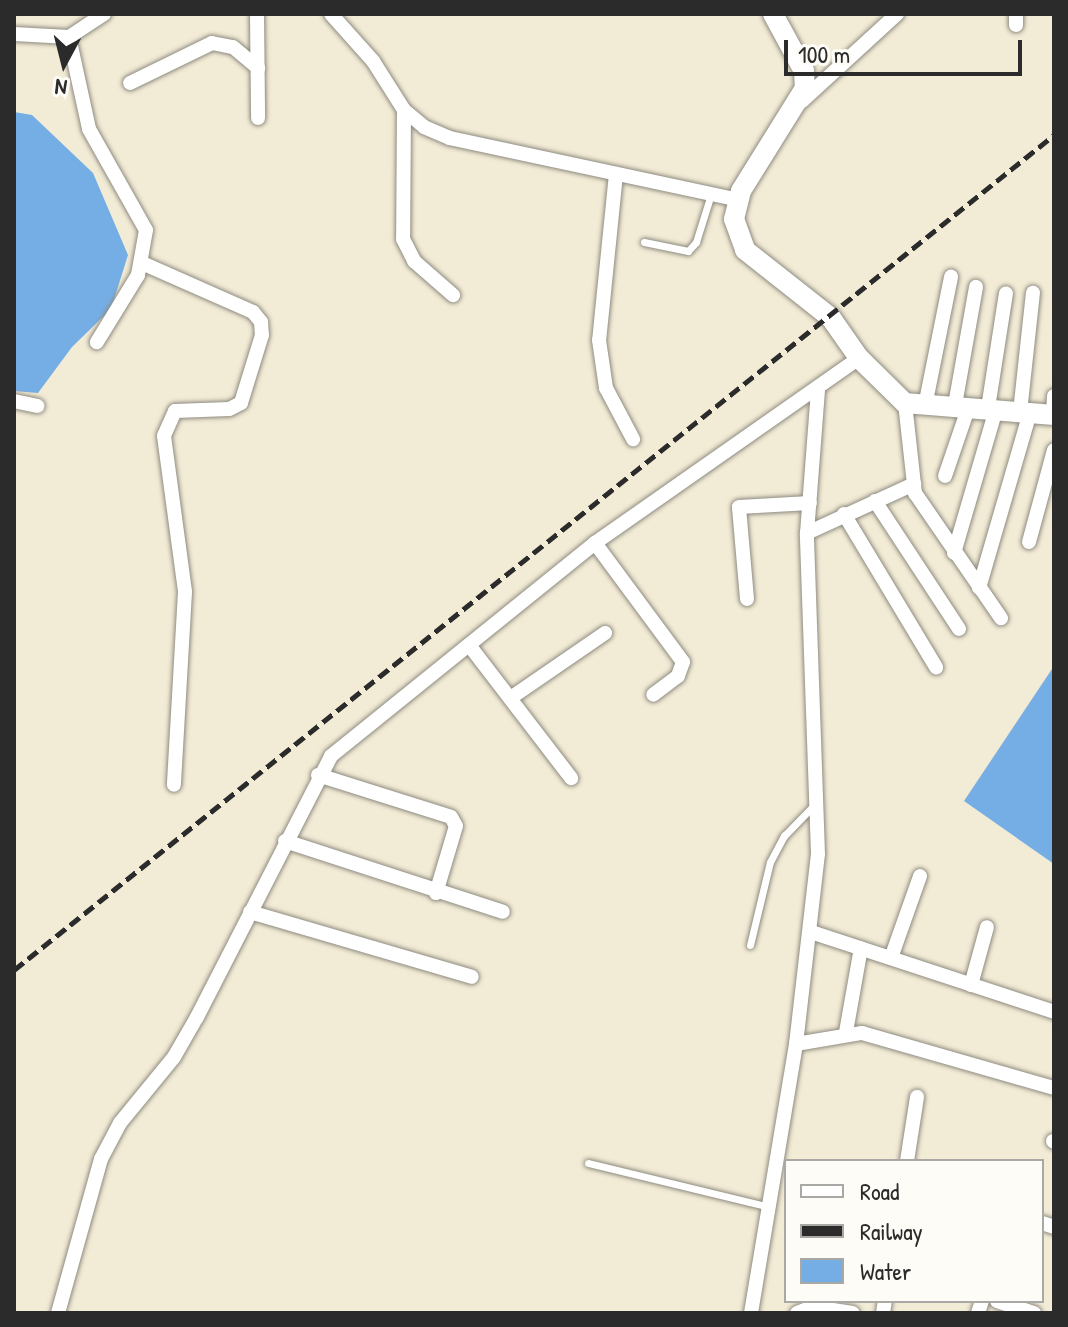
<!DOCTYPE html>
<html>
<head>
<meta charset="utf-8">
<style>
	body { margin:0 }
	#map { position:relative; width:1068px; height:1327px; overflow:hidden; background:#f2ebd5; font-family:"Patrick Hand",sans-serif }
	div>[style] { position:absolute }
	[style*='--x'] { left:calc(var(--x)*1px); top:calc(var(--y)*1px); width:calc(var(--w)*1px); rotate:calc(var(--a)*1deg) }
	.water>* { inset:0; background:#75aee5 }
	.roads { filter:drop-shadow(0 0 2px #8e8b80) drop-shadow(0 0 2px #8e8b80) }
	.lane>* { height:7px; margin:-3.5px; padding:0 3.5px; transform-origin:3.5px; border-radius:3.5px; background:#fff }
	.street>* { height:14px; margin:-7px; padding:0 7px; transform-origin:7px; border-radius:7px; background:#fff }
	.secondary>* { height:20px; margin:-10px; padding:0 10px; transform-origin:10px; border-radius:10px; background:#fff }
	.rail>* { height:5px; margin-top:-2.5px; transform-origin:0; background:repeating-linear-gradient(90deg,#2b2b2b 0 12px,transparent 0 18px) }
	span { translate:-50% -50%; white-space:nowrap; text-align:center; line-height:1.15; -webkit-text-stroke:8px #fdfcf7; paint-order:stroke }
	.frame { position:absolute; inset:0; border:16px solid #2b2b2b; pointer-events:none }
	.legend { position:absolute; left:784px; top:1159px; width:260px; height:144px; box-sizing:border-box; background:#fdfcf7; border:2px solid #a9a8a5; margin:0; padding:10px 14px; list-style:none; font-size:24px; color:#2b2b2b }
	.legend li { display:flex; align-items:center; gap:16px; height:40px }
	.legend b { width:40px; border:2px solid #a9a8a5 }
	.north { position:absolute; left:24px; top:24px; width:80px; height:80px; -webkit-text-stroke:6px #fdfcf7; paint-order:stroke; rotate:187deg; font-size:22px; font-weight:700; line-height:32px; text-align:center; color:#2b2b2b }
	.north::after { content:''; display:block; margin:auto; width:28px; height:36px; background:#2b2b2b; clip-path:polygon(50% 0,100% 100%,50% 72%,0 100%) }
	.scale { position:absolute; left:784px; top:40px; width:238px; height:36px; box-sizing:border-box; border:4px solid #2b2b2b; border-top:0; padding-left:10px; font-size:24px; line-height:28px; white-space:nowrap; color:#2b2b2b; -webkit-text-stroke:6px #fdfcf7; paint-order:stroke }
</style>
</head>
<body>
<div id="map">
	<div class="water">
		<i style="clip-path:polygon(14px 112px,32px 115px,93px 173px,128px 255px,111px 309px,72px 347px,38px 393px,14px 391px)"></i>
		<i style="clip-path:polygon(1054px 666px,1054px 864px,964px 801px)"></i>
	</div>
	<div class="roads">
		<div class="lane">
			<i style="--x:644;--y:242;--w:45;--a:11.6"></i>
			<i style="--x:688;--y:251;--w:12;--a:-48"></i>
			<i style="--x:696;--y:242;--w:50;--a:-72.6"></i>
			<i style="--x:750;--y:945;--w:85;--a:-76.5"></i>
			<i style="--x:770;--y:862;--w:30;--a:-62"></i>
			<i style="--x:784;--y:836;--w:43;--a:-45.9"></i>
			<i style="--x:588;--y:1163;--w:183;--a:13.6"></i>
		</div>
		<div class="street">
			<i style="--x:257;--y:14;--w:104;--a:89.4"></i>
			<i style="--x:331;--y:14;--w:63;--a:48.2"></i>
			<i style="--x:373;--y:61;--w:58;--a:57.7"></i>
			<i style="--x:404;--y:110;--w:26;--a:40"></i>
			<i style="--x:424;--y:127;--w:28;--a:23"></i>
			<i style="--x:450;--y:138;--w:296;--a:12.1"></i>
			<i style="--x:1016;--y:25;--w:11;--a:-90"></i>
			<i style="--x:14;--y:34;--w:55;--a:3.1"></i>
			<i style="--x:69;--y:37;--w:42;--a:-33.3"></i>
			<i style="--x:69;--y:37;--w:94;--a:77.7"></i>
			<i style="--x:89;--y:129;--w:116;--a:60.6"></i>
			<i style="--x:146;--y:230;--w:46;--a:100.1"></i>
			<i style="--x:138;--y:275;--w:79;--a:121.5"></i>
			<i style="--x:130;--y:83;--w:91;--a:-26"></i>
			<i style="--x:212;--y:43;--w:21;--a:11"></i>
			<i style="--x:233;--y:47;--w:33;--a:40"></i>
			<i style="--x:802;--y:101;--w:129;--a:-42.5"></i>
			<i style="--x:404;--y:110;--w:129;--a:90.4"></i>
			<i style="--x:403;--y:239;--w:25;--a:63"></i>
			<i style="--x:414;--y:261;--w:52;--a:41.1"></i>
			<i style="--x:616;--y:174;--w:167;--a:95.8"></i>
			<i style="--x:599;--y:340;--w:49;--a:81.7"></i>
			<i style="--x:606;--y:388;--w:58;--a:62.1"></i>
			<i style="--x:142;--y:263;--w:121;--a:23.8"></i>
			<i style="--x:253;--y:312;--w:13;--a:51"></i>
			<i style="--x:261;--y:322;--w:13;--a:86"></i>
			<i style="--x:262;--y:335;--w:71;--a:107.2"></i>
			<i style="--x:241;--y:403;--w:13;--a:153"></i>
			<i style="--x:229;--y:409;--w:54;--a:177.9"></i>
			<i style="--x:175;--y:411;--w:27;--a:114"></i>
			<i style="--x:164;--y:436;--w:157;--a:82.3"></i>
			<i style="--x:185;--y:592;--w:193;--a:93.3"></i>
			<i style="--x:14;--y:401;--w:24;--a:12"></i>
			<i style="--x:905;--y:403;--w:91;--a:83.7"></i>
			<i style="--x:915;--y:493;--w:152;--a:55.5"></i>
			<i style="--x:955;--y:405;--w:120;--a:-79.9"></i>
			<i style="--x:925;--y:406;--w:132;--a:-78.6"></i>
			<i style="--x:988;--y:408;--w:116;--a:-81.1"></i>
			<i style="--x:1020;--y:412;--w:120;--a:-83.8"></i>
			<i style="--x:1053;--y:415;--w:19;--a:-87"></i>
			<i style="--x:945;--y:476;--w:74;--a:-71.1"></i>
			<i style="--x:875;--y:501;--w:153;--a:56.7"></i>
			<i style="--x:844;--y:514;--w:179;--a:59"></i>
			<i style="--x:807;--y:533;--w:118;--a:-24.6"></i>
			<i style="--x:1029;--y:542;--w:95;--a:-74.8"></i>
			<i style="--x:595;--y:543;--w:148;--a:53.5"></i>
			<i style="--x:683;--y:662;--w:15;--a:110"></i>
			<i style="--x:678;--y:676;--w:31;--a:143"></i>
			<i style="--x:954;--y:553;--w:150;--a:-73.7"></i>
			<i style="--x:979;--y:588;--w:182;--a:-73.8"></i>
			<i style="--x:747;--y:599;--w:92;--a:-95"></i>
			<i style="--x:739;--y:507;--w:71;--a:-3.2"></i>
			<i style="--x:469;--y:645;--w:168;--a:52.5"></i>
			<i style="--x:512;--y:697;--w:113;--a:-34.5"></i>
			<i style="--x:318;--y:775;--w:139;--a:17.5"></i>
			<i style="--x:451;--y:817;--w:10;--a:61"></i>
			<i style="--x:456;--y:826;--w:70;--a:106.6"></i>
			<i style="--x:285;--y:841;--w:229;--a:18"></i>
			<i style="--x:250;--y:912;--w:231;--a:16.3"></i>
			<i style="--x:811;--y:932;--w:256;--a:18.2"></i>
			<i style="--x:891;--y:958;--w:87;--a:-70.5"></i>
			<i style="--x:971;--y:985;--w:60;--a:-74.6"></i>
			<i style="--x:846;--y:1032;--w:85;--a:-79.9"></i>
			<i style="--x:796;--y:1044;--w:67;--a:-9.5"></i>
			<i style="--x:862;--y:1033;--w:200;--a:16"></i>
			<i style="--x:1053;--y:1141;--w:1;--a:45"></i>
			<i style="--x:907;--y:1161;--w:65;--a:-81.1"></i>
			<i style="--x:1042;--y:1223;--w:13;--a:18"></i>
			<i style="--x:997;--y:1301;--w:39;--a:18"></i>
			<i style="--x:58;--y:1313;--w:160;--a:-74.4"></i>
			<i style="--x:101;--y:1159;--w:41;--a:-62.2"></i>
			<i style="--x:120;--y:1123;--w:85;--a:-50.7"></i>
			<i style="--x:174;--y:1057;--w:46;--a:-60.1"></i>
			<i style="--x:197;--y:1017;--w:293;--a:-62.8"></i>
			<i style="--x:331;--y:756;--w:339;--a:-38.9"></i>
			<i style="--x:595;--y:543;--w:322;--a:-35"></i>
			<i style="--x:751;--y:1313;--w:273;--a:-80.5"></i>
			<i style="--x:796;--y:1044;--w:191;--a:-83.4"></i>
			<i style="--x:818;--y:854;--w:321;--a:-92"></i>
			<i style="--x:807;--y:533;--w:144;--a:-85.6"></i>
			<i style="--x:797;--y:1313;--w:17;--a:-21"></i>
			<i style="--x:813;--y:1307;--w:40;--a:8.5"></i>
			<i style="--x:883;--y:1313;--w:12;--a:-81"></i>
			<i style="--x:978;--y:1313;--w:13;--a:-72"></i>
		</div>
		<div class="secondary">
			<i style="--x:773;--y:14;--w:65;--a:61.5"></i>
			<i style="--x:804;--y:71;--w:17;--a:87"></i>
			<i style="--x:805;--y:88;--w:121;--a:121.9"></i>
			<i style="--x:741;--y:191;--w:29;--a:104"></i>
			<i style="--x:734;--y:219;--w:33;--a:70"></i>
			<i style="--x:745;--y:250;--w:110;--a:38.3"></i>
			<i style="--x:831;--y:318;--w:49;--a:55"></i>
			<i style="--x:859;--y:358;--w:64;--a:44.4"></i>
			<i style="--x:905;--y:403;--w:149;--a:4.6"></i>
		</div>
	</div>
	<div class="rail">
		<i style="--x:14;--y:970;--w:1334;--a:-38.76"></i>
	</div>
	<div class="frame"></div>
	<ul class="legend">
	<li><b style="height:10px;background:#fff"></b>Road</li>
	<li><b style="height:10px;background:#2b2b2b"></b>Railway</li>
	<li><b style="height:22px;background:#75aee5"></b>Water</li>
	</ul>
	<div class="north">N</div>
	<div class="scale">100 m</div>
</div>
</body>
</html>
